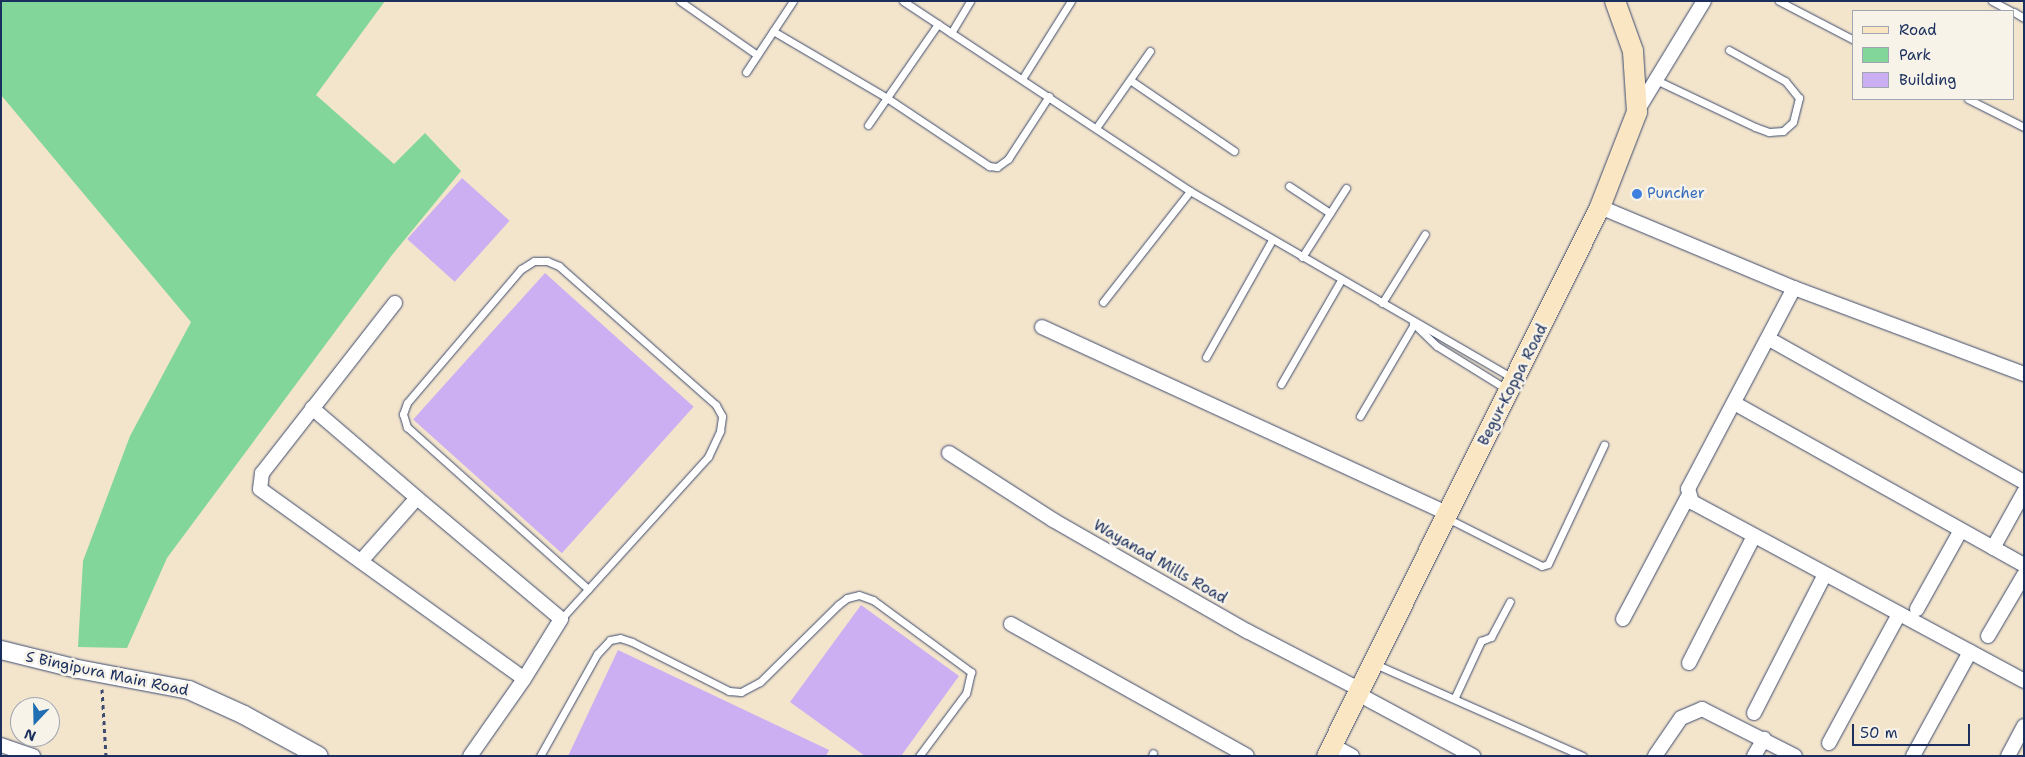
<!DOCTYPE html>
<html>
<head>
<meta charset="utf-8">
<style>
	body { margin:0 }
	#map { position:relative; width:2025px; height:757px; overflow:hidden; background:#f3e4cc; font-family:"Shantell Sans",sans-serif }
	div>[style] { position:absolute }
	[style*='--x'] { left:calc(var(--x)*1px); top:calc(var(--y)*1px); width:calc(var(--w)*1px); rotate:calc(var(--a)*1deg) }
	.green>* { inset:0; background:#82d699 }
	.building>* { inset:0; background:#cbaff2; transform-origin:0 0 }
	.path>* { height:3px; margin-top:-1.5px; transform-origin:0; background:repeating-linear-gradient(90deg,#3b4a6e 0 4px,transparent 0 8px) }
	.roads { filter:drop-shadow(0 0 1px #3b4a6e) drop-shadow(0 0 1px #3b4a6e) }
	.service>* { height:7px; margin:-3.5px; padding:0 3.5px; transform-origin:3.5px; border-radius:3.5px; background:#fff }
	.minor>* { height:14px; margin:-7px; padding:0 7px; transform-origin:7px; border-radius:7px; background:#fff }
	.tertiary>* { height:18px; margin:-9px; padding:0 9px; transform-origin:9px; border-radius:9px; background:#fff }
	.secondary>* { height:20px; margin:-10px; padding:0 10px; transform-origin:10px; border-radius:10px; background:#fbe6c4 }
	.dots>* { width:14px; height:14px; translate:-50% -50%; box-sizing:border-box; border:2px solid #f7f3e8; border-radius:50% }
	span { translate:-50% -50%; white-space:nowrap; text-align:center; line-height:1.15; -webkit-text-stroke:5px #f7f3e8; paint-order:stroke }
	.shop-label { font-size:15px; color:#366cbe }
	.left { translate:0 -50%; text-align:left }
	.street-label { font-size:15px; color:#1b2f5e }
	.frame { position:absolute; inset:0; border:2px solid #1b2f5e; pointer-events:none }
	.legend { position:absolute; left:1852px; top:10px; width:162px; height:90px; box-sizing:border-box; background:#f7f3e8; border:1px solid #9fa5b1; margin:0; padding:6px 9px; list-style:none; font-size:15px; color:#1b2f5e }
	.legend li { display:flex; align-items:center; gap:10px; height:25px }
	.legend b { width:25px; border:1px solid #9fa5b1 }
	.north { position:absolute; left:10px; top:697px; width:50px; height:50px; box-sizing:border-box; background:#f7f3e8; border:1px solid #9fa5b1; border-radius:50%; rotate:201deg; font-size:14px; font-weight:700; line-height:20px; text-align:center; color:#1b2f5e }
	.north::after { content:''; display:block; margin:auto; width:18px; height:22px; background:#1f6fb2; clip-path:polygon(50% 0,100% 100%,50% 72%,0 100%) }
	.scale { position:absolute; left:1852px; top:724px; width:118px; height:22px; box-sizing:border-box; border:2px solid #1b2f5e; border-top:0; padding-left:6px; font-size:15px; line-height:18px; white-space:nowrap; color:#1b2f5e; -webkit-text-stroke:4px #f7f3e8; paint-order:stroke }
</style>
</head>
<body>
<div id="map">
	<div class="green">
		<i style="clip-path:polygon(1px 1px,385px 1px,316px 95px,394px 164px,425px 133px,461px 171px,392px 255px,167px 558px,127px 648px,78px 647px,83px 561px,130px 436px,191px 322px,1px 95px)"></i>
	</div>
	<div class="building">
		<i style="left:462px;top:178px;width:64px;height:82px;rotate:42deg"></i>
		<i style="left:545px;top:273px;width:200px;height:197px;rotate:42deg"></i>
		<i style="clip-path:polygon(861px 605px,959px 676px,901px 756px,865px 756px,790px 702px)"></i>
		<i style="clip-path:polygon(618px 650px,829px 750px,826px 756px,568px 756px)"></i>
	</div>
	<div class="path">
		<i style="--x:102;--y:689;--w:67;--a:86.6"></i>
	</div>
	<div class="roads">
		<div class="service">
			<i style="--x:680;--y:1;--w:94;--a:35"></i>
			<i style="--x:903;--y:1;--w:344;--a:33.5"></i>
			<i style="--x:1190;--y:191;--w:373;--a:30.1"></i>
			<i style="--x:1779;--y:1;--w:85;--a:27.5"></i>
			<i style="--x:1992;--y:1;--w:21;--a:28"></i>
			<i style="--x:2014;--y:12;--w:12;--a:31"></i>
			<i style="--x:773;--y:31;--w:132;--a:30.4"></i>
			<i style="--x:887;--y:98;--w:123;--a:33.7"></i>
			<i style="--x:989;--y:166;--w:8;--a:7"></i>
			<i style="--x:997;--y:167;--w:14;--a:-36"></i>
			<i style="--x:1008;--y:159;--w:75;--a:-56.9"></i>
			<i style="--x:951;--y:33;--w:37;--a:-59"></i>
			<i style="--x:746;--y:72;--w:85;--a:-56.5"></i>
			<i style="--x:1022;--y:79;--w:92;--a:-57.9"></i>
			<i style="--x:1130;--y:80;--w:126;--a:34.3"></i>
			<i style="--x:1656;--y:80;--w:110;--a:25.4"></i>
			<i style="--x:1755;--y:127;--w:15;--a:20"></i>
			<i style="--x:1769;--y:132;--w:14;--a:-4"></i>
			<i style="--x:1783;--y:131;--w:13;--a:-42"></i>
			<i style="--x:1793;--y:122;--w:25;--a:-76"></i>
			<i style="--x:1799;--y:98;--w:22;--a:-129"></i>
			<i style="--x:1785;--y:81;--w:64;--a:-151"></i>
			<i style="--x:1968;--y:99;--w:63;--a:26.6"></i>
			<i style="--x:868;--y:125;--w:123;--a:-55.3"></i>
			<i style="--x:1096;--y:128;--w:94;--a:-55"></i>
			<i style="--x:1289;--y:186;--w:49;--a:33.4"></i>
			<i style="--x:1302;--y:257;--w:82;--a:-57.5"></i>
			<i style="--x:1103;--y:302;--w:141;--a:-51.9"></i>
			<i style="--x:1382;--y:303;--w:81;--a:-58.1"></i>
			<i style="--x:1413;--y:323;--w:33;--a:44"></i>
			<i style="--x:1437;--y:346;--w:84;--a:31.8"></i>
			<i style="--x:1206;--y:357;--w:134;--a:-60.6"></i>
			<i style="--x:1281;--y:384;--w:120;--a:-60"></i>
			<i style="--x:1360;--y:416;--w:107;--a:-59.6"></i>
			<i style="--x:1447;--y:518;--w:106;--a:26.8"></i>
			<i style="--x:1542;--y:566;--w:6;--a:-18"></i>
			<i style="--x:1548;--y:564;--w:132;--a:-64.8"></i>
			<i style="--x:561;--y:619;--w:219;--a:-47.8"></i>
			<i style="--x:708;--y:457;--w:29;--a:-65"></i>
			<i style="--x:720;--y:431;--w:15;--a:-82"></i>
			<i style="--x:722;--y:416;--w:13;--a:-119"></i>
			<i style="--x:716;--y:405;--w:210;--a:-138.5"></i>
			<i style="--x:559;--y:266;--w:13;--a:-157"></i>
			<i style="--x:547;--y:261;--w:13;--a:180"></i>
			<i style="--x:534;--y:261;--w:15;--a:148"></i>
			<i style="--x:521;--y:269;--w:176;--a:130.4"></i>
			<i style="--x:407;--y:403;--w:12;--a:110"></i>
			<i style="--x:403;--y:414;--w:14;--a:73"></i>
			<i style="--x:407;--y:427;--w:243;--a:41.8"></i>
			<i style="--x:1375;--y:664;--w:227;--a:23.9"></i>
			<i style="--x:1455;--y:697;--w:62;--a:-65.1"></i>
			<i style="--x:1481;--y:641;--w:11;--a:-22"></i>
			<i style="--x:1491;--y:637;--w:40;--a:-62"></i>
			<i style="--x:540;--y:756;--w:117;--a:-60.8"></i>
			<i style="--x:597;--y:654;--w:19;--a:-47"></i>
			<i style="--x:610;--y:640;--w:10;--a:-11"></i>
			<i style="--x:620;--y:638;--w:13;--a:18"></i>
			<i style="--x:632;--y:642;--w:109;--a:26.8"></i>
			<i style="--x:729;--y:691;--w:12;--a:5"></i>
			<i style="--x:741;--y:692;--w:21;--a:-28"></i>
			<i style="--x:760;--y:682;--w:110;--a:-44.6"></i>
			<i style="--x:838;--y:605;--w:11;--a:-38"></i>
			<i style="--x:847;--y:598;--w:12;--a:-14"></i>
			<i style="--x:859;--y:595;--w:15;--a:20"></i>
			<i style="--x:873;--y:600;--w:122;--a:36.3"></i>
			<i style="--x:971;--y:672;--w:22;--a:103"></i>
			<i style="--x:966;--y:693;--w:79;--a:126.7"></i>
			<i style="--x:1152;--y:756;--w:3;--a:-72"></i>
		</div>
		<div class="minor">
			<i style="--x:1637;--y:111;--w:129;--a:-58.7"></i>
			<i style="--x:1600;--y:207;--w:210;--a:22.7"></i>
			<i style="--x:1794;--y:288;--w:227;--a:117.8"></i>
			<i style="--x:1688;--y:489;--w:14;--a:73"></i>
			<i style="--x:1692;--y:502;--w:377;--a:28.3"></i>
			<i style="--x:1794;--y:288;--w:246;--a:20.5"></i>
			<i style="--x:395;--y:303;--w:216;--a:128"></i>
			<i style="--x:262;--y:473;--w:16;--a:97"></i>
			<i style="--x:260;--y:489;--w:325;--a:35.7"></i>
			<i style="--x:524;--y:679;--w:94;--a:125"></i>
			<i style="--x:1042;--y:327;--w:447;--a:24.7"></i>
			<i style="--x:1769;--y:339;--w:292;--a:29.3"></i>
			<i style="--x:1734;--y:403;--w:332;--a:29.2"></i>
			<i style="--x:312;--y:408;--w:138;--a:40.6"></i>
			<i style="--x:949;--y:453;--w:124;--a:32.8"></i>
			<i style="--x:1053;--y:520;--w:224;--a:29.8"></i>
			<i style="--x:1247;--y:631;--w:128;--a:27.4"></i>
			<i style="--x:1993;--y:548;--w:64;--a:-61"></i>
			<i style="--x:361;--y:561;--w:84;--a:-48.4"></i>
			<i style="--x:417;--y:498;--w:188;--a:40"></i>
			<i style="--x:561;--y:619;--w:70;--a:121.7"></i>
			<i style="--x:1917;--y:609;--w:90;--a:-60.9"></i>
			<i style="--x:1623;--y:619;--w:139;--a:-62.1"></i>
			<i style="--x:1011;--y:624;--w:270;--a:29.2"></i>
			<i style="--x:1988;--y:636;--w:71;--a:-59.5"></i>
			<i style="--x:1689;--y:663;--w:143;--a:-62.9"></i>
			<i style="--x:1358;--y:694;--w:131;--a:28.3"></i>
			<i style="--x:1754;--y:713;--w:156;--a:-62.9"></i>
			<i style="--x:1829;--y:743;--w:147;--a:-61.5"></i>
			<i style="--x:1;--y:745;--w:34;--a:19"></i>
			<i style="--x:1332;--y:745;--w:23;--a:29"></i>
			<i style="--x:1655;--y:756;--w:46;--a:-55.6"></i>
			<i style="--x:1681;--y:718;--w:23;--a:-23"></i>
			<i style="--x:1702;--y:709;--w:104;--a:26.8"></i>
			<i style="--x:1754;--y:756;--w:20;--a:-60"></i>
			<i style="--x:1913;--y:756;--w:119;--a:-61.3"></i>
			<i style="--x:2008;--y:756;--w:34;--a:-62"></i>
		</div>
		<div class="tertiary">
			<i style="--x:1;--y:650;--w:79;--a:13.9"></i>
			<i style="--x:78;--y:669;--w:113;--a:10.7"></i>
			<i style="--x:189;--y:690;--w:60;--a:24.4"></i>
			<i style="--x:244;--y:715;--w:85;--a:28.7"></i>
		</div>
		<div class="secondary">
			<i style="--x:1327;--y:756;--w:613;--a:-63.56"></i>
			<i style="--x:1600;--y:207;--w:102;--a:-68.7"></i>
			<i style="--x:1637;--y:112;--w:61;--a:-93.8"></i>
			<i style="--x:1633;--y:51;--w:53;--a:-109.8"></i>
		</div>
	</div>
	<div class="dots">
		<i style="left:1637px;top:194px;background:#3f7fe0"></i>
	</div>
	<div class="shop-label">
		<span class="left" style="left:1647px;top:194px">Puncher</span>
	</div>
	<div class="street-label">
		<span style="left:1513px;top:385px;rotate:-63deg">Begur-Koppa Road</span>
		<span style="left:1160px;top:562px;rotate:30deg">Wayanad Mills Road</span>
		<span style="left:107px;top:674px;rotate:12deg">S Bingipura Main Road</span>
	</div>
	<div class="frame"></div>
	<ul class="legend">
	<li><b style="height:6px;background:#fbe6c4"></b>Road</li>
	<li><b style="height:14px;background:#82d699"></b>Park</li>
	<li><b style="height:14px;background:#cbaff2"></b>Building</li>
	</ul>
	<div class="north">N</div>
	<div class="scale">50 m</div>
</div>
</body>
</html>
